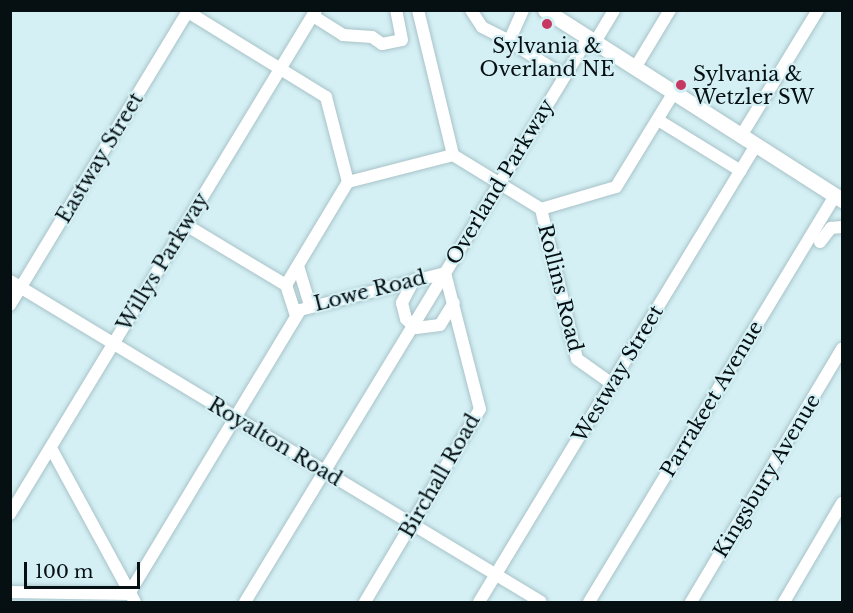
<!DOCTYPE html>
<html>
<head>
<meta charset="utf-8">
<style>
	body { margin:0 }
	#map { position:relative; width:853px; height:613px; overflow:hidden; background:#d4f0f5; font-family:"Libre Baskerville",serif }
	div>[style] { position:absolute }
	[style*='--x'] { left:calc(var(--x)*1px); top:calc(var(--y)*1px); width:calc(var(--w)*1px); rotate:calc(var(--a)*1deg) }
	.roads { filter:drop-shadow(0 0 2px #a8c3c8) drop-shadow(0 0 2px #a8c3c8) }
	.minor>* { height:12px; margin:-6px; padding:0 6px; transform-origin:6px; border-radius:6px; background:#fff }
	.major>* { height:15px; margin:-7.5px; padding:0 7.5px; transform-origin:7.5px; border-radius:7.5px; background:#fff }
	.dots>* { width:16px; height:16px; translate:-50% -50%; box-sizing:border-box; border:3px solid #d4f0f5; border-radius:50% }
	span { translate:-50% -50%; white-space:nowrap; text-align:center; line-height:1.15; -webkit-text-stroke:4.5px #d4f0f5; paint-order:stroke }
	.poi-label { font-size:20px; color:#060f11 }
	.left { translate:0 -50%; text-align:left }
	.street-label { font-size:20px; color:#060f11 }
	.frame { position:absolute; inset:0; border:12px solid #060f11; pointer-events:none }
	.scale { position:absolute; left:24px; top:562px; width:116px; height:27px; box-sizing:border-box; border:3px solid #060f11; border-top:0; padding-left:8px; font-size:18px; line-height:21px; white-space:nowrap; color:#060f11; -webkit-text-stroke:4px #d4f0f5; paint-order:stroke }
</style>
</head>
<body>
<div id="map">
	<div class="roads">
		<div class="minor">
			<i style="--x:418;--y:10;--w:149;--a:76.4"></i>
			<i style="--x:453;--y:155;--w:103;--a:31.5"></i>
			<i style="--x:541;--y:209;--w:154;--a:76.5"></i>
			<i style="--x:577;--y:359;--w:43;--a:35.5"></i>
			<i style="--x:471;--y:10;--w:20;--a:57"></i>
			<i style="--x:482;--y:27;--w:30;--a:27"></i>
			<i style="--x:523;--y:10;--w:34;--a:114"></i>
			<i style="--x:509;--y:41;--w:65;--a:32.5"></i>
			<i style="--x:188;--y:12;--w:162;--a:31.6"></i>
			<i style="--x:326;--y:97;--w:88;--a:75.5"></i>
			<i style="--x:313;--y:16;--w:36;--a:32"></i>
			<i style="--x:343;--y:35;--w:29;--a:4"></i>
			<i style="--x:372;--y:37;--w:12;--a:35"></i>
			<i style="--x:382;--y:44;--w:20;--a:-11"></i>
			<i style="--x:402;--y:40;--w:31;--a:-101"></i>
			<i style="--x:595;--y:42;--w:37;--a:-59"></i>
			<i style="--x:635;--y:68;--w:68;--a:-58.9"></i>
			<i style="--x:658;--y:120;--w:97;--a:31.6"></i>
			<i style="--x:741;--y:136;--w:148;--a:-58.6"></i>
			<i style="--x:541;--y:209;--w:78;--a:-16.3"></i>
			<i style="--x:616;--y:187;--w:111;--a:-58.6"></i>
			<i style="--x:186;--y:225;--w:117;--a:31"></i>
			<i style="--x:286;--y:285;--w:32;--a:72"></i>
			<i style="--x:820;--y:242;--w:18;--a:-52"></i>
			<i style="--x:831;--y:228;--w:11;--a:-5"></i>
			<i style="--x:298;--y:266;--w:41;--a:72.9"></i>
			<i style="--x:414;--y:280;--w:26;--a:118"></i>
			<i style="--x:402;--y:303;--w:16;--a:76"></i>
			<i style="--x:406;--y:319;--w:13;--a:42"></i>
			<i style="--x:416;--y:328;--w:24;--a:-7"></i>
			<i style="--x:440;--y:325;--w:26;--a:-58"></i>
			<i style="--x:10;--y:281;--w:620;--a:31.15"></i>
			<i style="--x:286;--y:285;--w:120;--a:-59"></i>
			<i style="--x:348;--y:182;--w:108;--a:-14.4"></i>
			<i style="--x:10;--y:305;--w:345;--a:-58.8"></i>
			<i style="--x:51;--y:448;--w:175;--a:61.4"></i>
			<i style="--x:10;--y:514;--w:590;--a:-58.74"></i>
			<i style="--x:10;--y:592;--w:121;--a:0.9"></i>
			<i style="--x:130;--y:592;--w:329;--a:-58.9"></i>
			<i style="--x:300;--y:310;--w:150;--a:-14.3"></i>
			<i style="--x:445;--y:273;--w:140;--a:75.6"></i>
			<i style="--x:480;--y:409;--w:225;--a:120.8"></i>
			<i style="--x:245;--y:602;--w:660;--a:-58.69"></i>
			<i style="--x:479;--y:602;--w:534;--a:-58.78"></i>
			<i style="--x:589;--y:602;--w:475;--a:-58.8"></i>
			<i style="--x:691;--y:602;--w:295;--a:-59.2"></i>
			<i style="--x:784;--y:602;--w:115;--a:-59.6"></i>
		</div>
		<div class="major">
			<i style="--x:545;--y:10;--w:353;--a:32.6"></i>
		</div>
	</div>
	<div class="dots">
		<i style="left:547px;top:24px;background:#c63861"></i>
		<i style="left:681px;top:85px;background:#c63861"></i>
	</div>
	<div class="poi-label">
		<span style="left:547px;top:58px">Sylvania &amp;<br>Overland NE</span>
		<span class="left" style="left:693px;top:86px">Sylvania &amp;<br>Wetzler SW</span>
	</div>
	<div class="street-label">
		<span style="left:100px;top:158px;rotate:-59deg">Eastway Street</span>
		<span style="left:500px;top:182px;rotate:-59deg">Overland Parkway</span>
		<span style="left:163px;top:262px;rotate:-59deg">Willys Parkway</span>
		<span style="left:560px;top:288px;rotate:76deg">Rollins Road</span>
		<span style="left:370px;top:291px;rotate:-14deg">Lowe Road</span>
		<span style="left:618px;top:374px;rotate:-59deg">Westway Street</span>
		<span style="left:712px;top:399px;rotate:-59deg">Parrakeet Avenue</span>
		<span style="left:275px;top:442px;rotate:31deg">Royalton Road</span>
		<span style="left:440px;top:476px;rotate:-60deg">Birchall Road</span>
		<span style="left:767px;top:476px;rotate:-59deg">Kingsbury Avenue</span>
	</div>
	<div class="frame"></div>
	<div class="scale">100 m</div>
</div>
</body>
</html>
